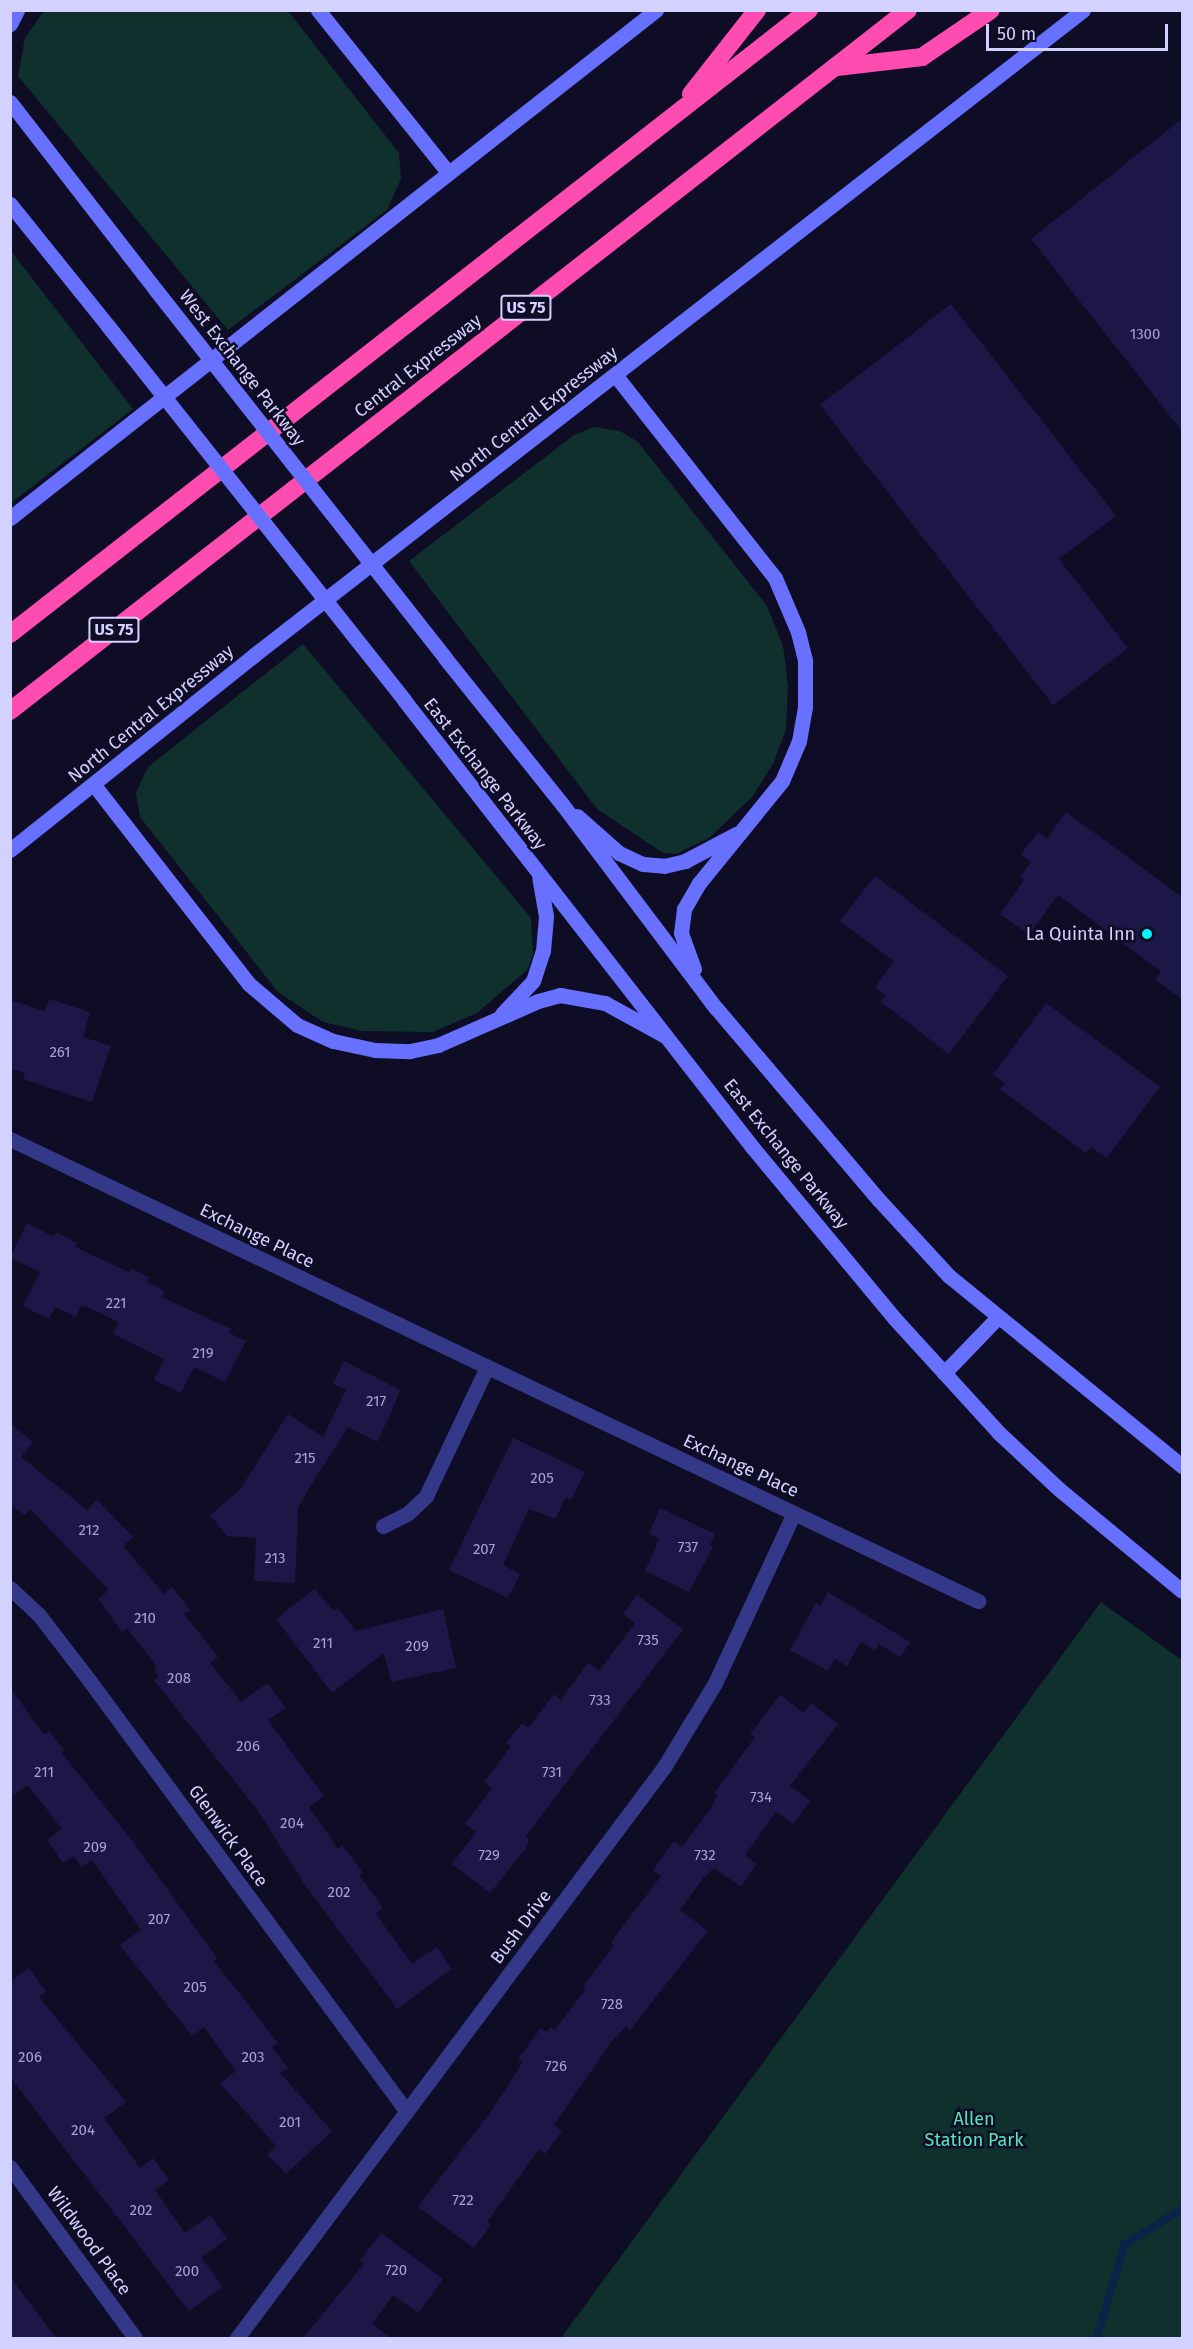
<!DOCTYPE html>
<html>
<head>
<meta charset="utf-8">
<style>
	body { margin:0 }
	#map { position:relative; width:1193px; height:2349px; overflow:hidden; background:#0f0d25; font-family:"Fira Sans",sans-serif }
	div>[style] { position:absolute }
	[style*='--x'] { left:calc(var(--x)*1px); top:calc(var(--y)*1px); width:calc(var(--w)*1px); rotate:calc(var(--a)*1deg) }
	.green>* { inset:0; background:#0f302c }
	.stream>* { height:8px; margin:-4px; padding:0 4px; transform-origin:4px; border-radius:4px; background:#082549 }
	.building>* { inset:0; background:#1d1748 }
	.street>* { height:15px; margin:-7.5px; padding:0 7.5px; transform-origin:7.5px; border-radius:7.5px; background:#343888 }
	.secondary>* { height:15px; margin:-7.5px; padding:0 7.5px; transform-origin:7.5px; border-radius:7.5px; background:#6871ff }
	.highway>* { height:18px; margin:-9px; padding:0 9px; transform-origin:9px; border-radius:9px; background:#ff4cb1 }
	.secondary-bridge>* { height:15px; margin:-7.5px; padding:0 7.5px; transform-origin:7.5px; border-radius:7.5px; background:#6871ff }
	.dots>* { width:16px; height:16px; translate:-50% -50%; box-sizing:border-box; border:3px solid #0f0d25; border-radius:50% }
	span { translate:-50% -50%; white-space:nowrap; text-align:center; line-height:1.15; -webkit-text-stroke:5px #0f0d25; paint-order:stroke }
	.number-label { font-size:15px; color:#a5a2d1 }
	.number-label span { -webkit-text-stroke-width:0 }
	.shield-label span { padding:2px 4px; background:#0f0d25; border:2px solid; border-radius:4px; -webkit-text-stroke-width:0 }
	.shield-label { font-size:16px; color:#d2d1ff; font-weight:700 }
	.street-label { font-size:18px; color:#d2d1ff }
	.poi-label { font-size:18px; color:#d2d1ff }
	.right { translate:-100% -50%; text-align:right }
	.park-label { font-size:18px; color:#54e8b6 }
	.frame { position:absolute; inset:0; border:12px solid #d2d1ff; pointer-events:none }
	.scale { position:absolute; left:986px; top:24px; width:182px; height:27px; box-sizing:border-box; border:3px solid #d2d1ff; border-top:0; padding-left:8px; font-size:18px; line-height:21px; white-space:nowrap; color:#d2d1ff; -webkit-text-stroke:4px #0f0d25; paint-order:stroke }
</style>
</head>
<body>
<div id="map">
	<div class="green">
		<i style="clip-path:polygon(44px 11px,288px 11px,399px 153px,401px 179px,387px 210px,228px 330px,18px 76px,25px 38px)"></i>
		<i style="clip-path:polygon(11px 251px,133px 409px,11px 503px)"></i>
		<i style="clip-path:polygon(594px 427px,620px 431px,638px 442px,767px 606px,783px 646px,788px 687px,786px 730px,773px 764px,752px 797px,709px 838px,676px 854px,663px 853px,597px 809px,409px 561px,574px 435px)"></i>
		<i style="clip-path:polygon(303px 644px,531px 918px,533px 954px,528px 969px,477px 1013px,433px 1032px,362px 1031px,323px 1022px,278px 992px,140px 817px,136px 793px,148px 767px)"></i>
		<i style="clip-path:polygon(1101px 1602px,1182px 1660px,1182px 2338px,561px 2338px)"></i>
	</div>
	<div class="stream">
		<i style="--x:1097;--y:2338;--w:97;--a:-73.8"></i>
		<i style="--x:1124;--y:2245;--w:68;--a:-31.8"></i>
	</div>
	<div class="building">
		<i style="clip-path:polygon(1182px 119px,1182px 431px,1031px 239px)"></i>
		<i style="clip-path:polygon(951px 304px,1116px 516px,1059px 559px,1128px 648px,1053px 705px,820px 405px)"></i>
		<i style="clip-path:polygon(1066px 812px,1182px 897px,1182px 999px,1155px 979px,1161px 971px,1058px 895px,1029px 935px,1000px 914px,1024px 880px,1020px 877px,1031px 862px,1021px 854px,1038px 832px,1047px 839px)"></i>
		<i style="clip-path:polygon(875px 876px,1008px 976px,949px 1054px,881px 1002px,886px 996px,875px 987px,894px 961px,840px 921px)"></i>
		<i style="clip-path:polygon(49px 999px,90px 1012px,83px 1037px,111px 1046px,92px 1102px,23px 1079px,25px 1073px,10px 1068px,10px 1000px,45px 1011px)"></i>
		<i style="clip-path:polygon(1046px 1003px,1160px 1087px,1107px 1158px,1091px 1147px,1086px 1153px,1000px 1089px,1005px 1083px,993px 1074px)"></i>
		<i style="clip-path:polygon(27px 1223px,54px 1237px,56px 1232px,77px 1243px,75px 1247px,129px 1272px,131px 1268px,149px 1277px,147px 1282px,165px 1291px,162px 1297px,231px 1329px,229px 1333px,246px 1341px,225px 1382px,194px 1367px,181px 1393px,154px 1380px,164px 1359px,113px 1334px,119px 1322px,85px 1306px,81px 1306px,76px 1317px,55px 1307px,49px 1319px,23px 1306px,40px 1272px,10px 1258px)"></i>
		<i style="clip-path:polygon(344px 1361px,400px 1390px,391px 1413px,377px 1442px,348px 1427px,311px 1485px,298px 1508px,295px 1583px,254px 1581px,256px 1538px,227px 1536px,210px 1515px,239px 1491px,288px 1414px,323px 1437px,346px 1390px,333px 1384px)"></i>
		<i style="clip-path:polygon(10px 1423px,33px 1442px,21px 1457px,87px 1510px,97px 1500px,133px 1537px,123px 1546px,164px 1594px,172px 1587px,190px 1610px,184px 1614px,218px 1657px,210px 1663px,241px 1702px,268px 1683px,286px 1708px,268px 1720px,324px 1796px,309px 1807px,338px 1849px,342px 1845px,363px 1873px,359px 1875px,383px 1908px,376px 1914px,412px 1964px,437px 1947px,452px 1969px,397px 2009px,305px 1885px,256px 1808px,154px 1680px,159px 1677px,154px 1670px,157px 1667px,127px 1628px,122px 1632px,98px 1599px,109px 1590px,30px 1509px,25px 1515px,10px 1504px)"></i>
		<i style="clip-path:polygon(513px 1438px,585px 1472px,571px 1500px,566px 1497px,555px 1519px,529px 1509px,503px 1565px,520px 1574px,508px 1598px,449px 1570px)"></i>
		<i style="clip-path:polygon(660px 1508px,715px 1534px,710px 1545px,713px 1547px,689px 1592px,645px 1571px,659px 1539px,649px 1534px)"></i>
		<i style="clip-path:polygon(315px 1589px,333px 1611px,338px 1608px,356px 1631px,443px 1609px,456px 1668px,391px 1682px,384px 1653px,332px 1693px,276px 1619px)"></i>
		<i style="clip-path:polygon(828px 1592px,910px 1642px,900px 1657px,879px 1644px,875px 1650px,861px 1642px,847px 1666px,835px 1659px,828px 1671px,790px 1650px,816px 1603px,820px 1606px)"></i>
		<i style="clip-path:polygon(637px 1595px,683px 1629px,526px 1836px,529px 1839px,526px 1848px,490px 1893px,452px 1864px,476px 1832px,465px 1824px,492px 1788px,484px 1782px,511px 1746px,506px 1743px,522px 1723px,528px 1728px,554px 1694px,561px 1700px,588px 1663px,599px 1671px,635px 1623px,623px 1614px)"></i>
		<i style="clip-path:polygon(10px 1687px,44px 1735px,49px 1731px,64px 1750px,61px 1752px,131px 1839px,217px 1958px,214px 1961px,278px 2043px,272px 2047px,288px 2068px,280px 2073px,332px 2131px,286px 2174px,267px 2154px,276px 2146px,220px 2083px,236px 2071px,204px 2027px,192px 2036px,120px 1945px,141px 1930px,92px 1860px,82px 1867px,74px 1856px,63px 1863px,47px 1840px,62px 1829px,28px 1785px,10px 1798px)"></i>
		<i style="clip-path:polygon(780px 1695px,804px 1713px,811px 1703px,838px 1724px,790px 1786px,810px 1801px,793px 1824px,776px 1812px,745px 1855px,757px 1864px,741px 1887px,714px 1868px,704px 1877px,680px 1910px,708px 1931px,630px 2030px,626px 2026px,611px 2042px,554px 2125px,562px 2131px,545px 2154px,539px 2149px,487px 2222px,491px 2225px,474px 2248px,418px 2207px,492px 2110px,523px 2062px,518px 2059px,541px 2028px,547px 2032px,550px 2027px,555px 2030px,586px 1989px,583px 1986px,614px 1945px,611px 1942px,661px 1876px,653px 1870px,674px 1841px,682px 1847px,712px 1807px,717px 1795px,714px 1793px,755px 1737px,750px 1734px)"></i>
		<i style="clip-path:polygon(29px 1968px,46px 1992px,39px 1997px,126px 2102px,104px 2118px,140px 2168px,153px 2158px,169px 2180px,155px 2190px,185px 2233px,210px 2215px,227px 2239px,201px 2257px,223px 2287px,189px 2311px,10px 2077px,10px 1982px)"></i>
		<i style="clip-path:polygon(381px 2233px,443px 2279px,418px 2313px,393px 2295px,372px 2324px,391px 2338px,303px 2338px,364px 2264px,360px 2261px)"></i>
		<i style="clip-path:polygon(10px 2277px,56px 2338px,10px 2338px)"></i>
	</div>
	<div class="street">
		<i style="--x:10;--y:1139;--w:1073;--a:25.51"></i>
		<i style="--x:383;--y:1526;--w:27;--a:-27"></i>
		<i style="--x:407;--y:1514;--w:26;--a:-43"></i>
		<i style="--x:426;--y:1496;--w:143;--a:-64.7"></i>
		<i style="--x:10;--y:1588;--w:40;--a:43"></i>
		<i style="--x:39;--y:1615;--w:82;--a:52.4"></i>
		<i style="--x:89;--y:1680;--w:536;--a:53.64"></i>
		<i style="--x:10;--y:2167;--w:212;--a:53.8"></i>
		<i style="--x:237;--y:2338;--w:713;--a:-53.21"></i>
		<i style="--x:664;--y:1767;--w:98;--a:-58.7"></i>
		<i style="--x:715;--y:1683;--w:187;--a:-65.1"></i>
	</div>
	<div class="secondary">
		<i style="--x:318;--y:10;--w:208;--a:51.3"></i>
		<i style="--x:10;--y:24;--w:16;--a:-63"></i>
		<i style="--x:10;--y:102;--w:237;--a:52.2"></i>
		<i style="--x:10;--y:204;--w:156;--a:51.2"></i>
		<i style="--x:616;--y:376;--w:257;--a:51.8"></i>
		<i style="--x:775;--y:578;--w:59;--a:66.9"></i>
		<i style="--x:798;--y:632;--w:30;--a:76"></i>
		<i style="--x:805;--y:661;--w:46;--a:90"></i>
		<i style="--x:805;--y:707;--w:35;--a:100"></i>
		<i style="--x:799;--y:741;--w:43;--a:113"></i>
		<i style="--x:782;--y:781;--w:132;--a:129.1"></i>
		<i style="--x:699;--y:883;--w:30;--a:120"></i>
		<i style="--x:684;--y:909;--w:24;--a:97"></i>
		<i style="--x:681;--y:933;--w:38;--a:70"></i>
		<i style="--x:10;--y:518;--w:822;--a:-38.18"></i>
		<i style="--x:445;--y:658;--w:187;--a:51.3"></i>
		<i style="--x:562;--y:804;--w:256;--a:53"></i>
		<i style="--x:716;--y:1008;--w:252;--a:49.7"></i>
		<i style="--x:879;--y:1200;--w:103;--a:47.4"></i>
		<i style="--x:949;--y:1276;--w:301;--a:39.2"></i>
		<i style="--x:404;--y:700;--w:568;--a:52.08"></i>
		<i style="--x:753;--y:1148;--w:222;--a:50.3"></i>
		<i style="--x:895;--y:1319;--w:154;--a:47.6"></i>
		<i style="--x:999;--y:1433;--w:83;--a:43.1"></i>
		<i style="--x:1060;--y:1490;--w:158;--a:39.6"></i>
		<i style="--x:94;--y:785;--w:252;--a:52.1"></i>
		<i style="--x:249;--y:984;--w:63;--a:40.5"></i>
		<i style="--x:297;--y:1025;--w:39;--a:24"></i>
		<i style="--x:333;--y:1041;--w:43;--a:12.1"></i>
		<i style="--x:375;--y:1050;--w:35;--a:2"></i>
		<i style="--x:410;--y:1051;--w:29;--a:-12"></i>
		<i style="--x:438;--y:1045;--w:109;--a:-23.7"></i>
		<i style="--x:538;--y:1001;--w:23;--a:-15"></i>
		<i style="--x:560;--y:995;--w:46;--a:10.1"></i>
		<i style="--x:605;--y:1003;--w:68;--a:28.8"></i>
		<i style="--x:577;--y:816;--w:56;--a:41.4"></i>
		<i style="--x:619;--y:853;--w:26;--a:25"></i>
		<i style="--x:643;--y:864;--w:21;--a:5"></i>
		<i style="--x:664;--y:866;--w:22;--a:-13"></i>
		<i style="--x:685;--y:861;--w:58;--a:-27.9"></i>
		<i style="--x:10;--y:850;--w:312;--a:-38.6"></i>
		<i style="--x:254;--y:655;--w:1050;--a:-37.88"></i>
		<i style="--x:502;--y:1014;--w:45;--a:-46.8"></i>
		<i style="--x:533;--y:981;--w:32;--a:-72"></i>
		<i style="--x:543;--y:951;--w:35;--a:-85"></i>
		<i style="--x:546;--y:916;--w:39;--a:-100"></i>
		<i style="--x:944;--y:1373;--w:78;--a:-46"></i>
	</div>
	<div class="highway">
		<i style="--x:837;--y:67;--w:86;--a:-6.7"></i>
		<i style="--x:922;--y:57;--w:83;--a:-34.3"></i>
		<i style="--x:691;--y:94;--w:107;--a:-51.8"></i>
		<i style="--x:10;--y:634;--w:1014;--a:-37.99"></i>
		<i style="--x:10;--y:711;--w:1139;--a:-37.98"></i>
	</div>
	<div class="secondary-bridge">
		<i style="--x:155;--y:289;--w:469;--a:51.8"></i>
		<i style="--x:108;--y:326;--w:477;--a:51.6"></i>
	</div>
	<div class="dots">
		<i style="left:1147px;top:934px;background:#00f8fc"></i>
	</div>
	<div class="number-label">
		<span style="left:1145px;top:335px">1300</span>
		<span style="left:60px;top:1053px">261</span>
		<span style="left:116px;top:1304px">221</span>
		<span style="left:203px;top:1354px">219</span>
		<span style="left:376px;top:1402px">217</span>
		<span style="left:305px;top:1459px">215</span>
		<span style="left:542px;top:1479px">205</span>
		<span style="left:89px;top:1531px">212</span>
		<span style="left:688px;top:1548px">737</span>
		<span style="left:484px;top:1550px">207</span>
		<span style="left:275px;top:1559px">213</span>
		<span style="left:145px;top:1619px">210</span>
		<span style="left:648px;top:1641px">735</span>
		<span style="left:323px;top:1644px">211</span>
		<span style="left:417px;top:1647px">209</span>
		<span style="left:179px;top:1679px">208</span>
		<span style="left:600px;top:1701px">733</span>
		<span style="left:248px;top:1747px">206</span>
		<span style="left:44px;top:1773px">211</span>
		<span style="left:552px;top:1773px">731</span>
		<span style="left:761px;top:1798px">734</span>
		<span style="left:292px;top:1824px">204</span>
		<span style="left:95px;top:1848px">209</span>
		<span style="left:489px;top:1856px">729</span>
		<span style="left:705px;top:1856px">732</span>
		<span style="left:339px;top:1893px">202</span>
		<span style="left:159px;top:1920px">207</span>
		<span style="left:195px;top:1988px">205</span>
		<span style="left:612px;top:2005px">728</span>
		<span style="left:30px;top:2058px">206</span>
		<span style="left:253px;top:2058px">203</span>
		<span style="left:556px;top:2067px">726</span>
		<span style="left:290px;top:2123px">201</span>
		<span style="left:83px;top:2131px">204</span>
		<span style="left:463px;top:2201px">722</span>
		<span style="left:141px;top:2211px">202</span>
		<span style="left:396px;top:2271px">720</span>
		<span style="left:187px;top:2272px">200</span>
	</div>
	<div class="shield-label">
		<span style="left:526px;top:308px">US 75</span>
		<span style="left:114px;top:630px">US 75</span>
	</div>
	<div class="street-label">
		<span style="left:418px;top:366px;rotate:-38deg">Central Expressway</span>
		<span style="left:242px;top:368px;rotate:52deg">West Exchange Parkway</span>
		<span style="left:534px;top:414px;rotate:-38deg">North Central Expressway</span>
		<span style="left:151px;top:714px;rotate:-39deg">North Central Expressway</span>
		<span style="left:485px;top:774px;rotate:52deg">East Exchange Parkway</span>
		<span style="left:786px;top:1154px;rotate:51deg">East Exchange Parkway</span>
		<span style="left:257px;top:1236px;rotate:26deg">Exchange Place</span>
		<span style="left:741px;top:1466px;rotate:25deg">Exchange Place</span>
		<span style="left:228px;top:1836px;rotate:54deg">Glenwick Place</span>
		<span style="left:521px;top:1927px;rotate:-53deg">Bush Drive</span>
		<span style="left:89px;top:2241px;rotate:54deg">Wildwood Place</span>
	</div>
	<div class="poi-label">
		<span class="right" style="left:1135px;top:934px">La Quinta Inn</span>
	</div>
	<div class="park-label">
		<span style="left:974px;top:2130px">Allen<br>Station Park</span>
	</div>
	<div class="frame"></div>
	<div class="scale">50 m</div>
</div>
</body>
</html>
